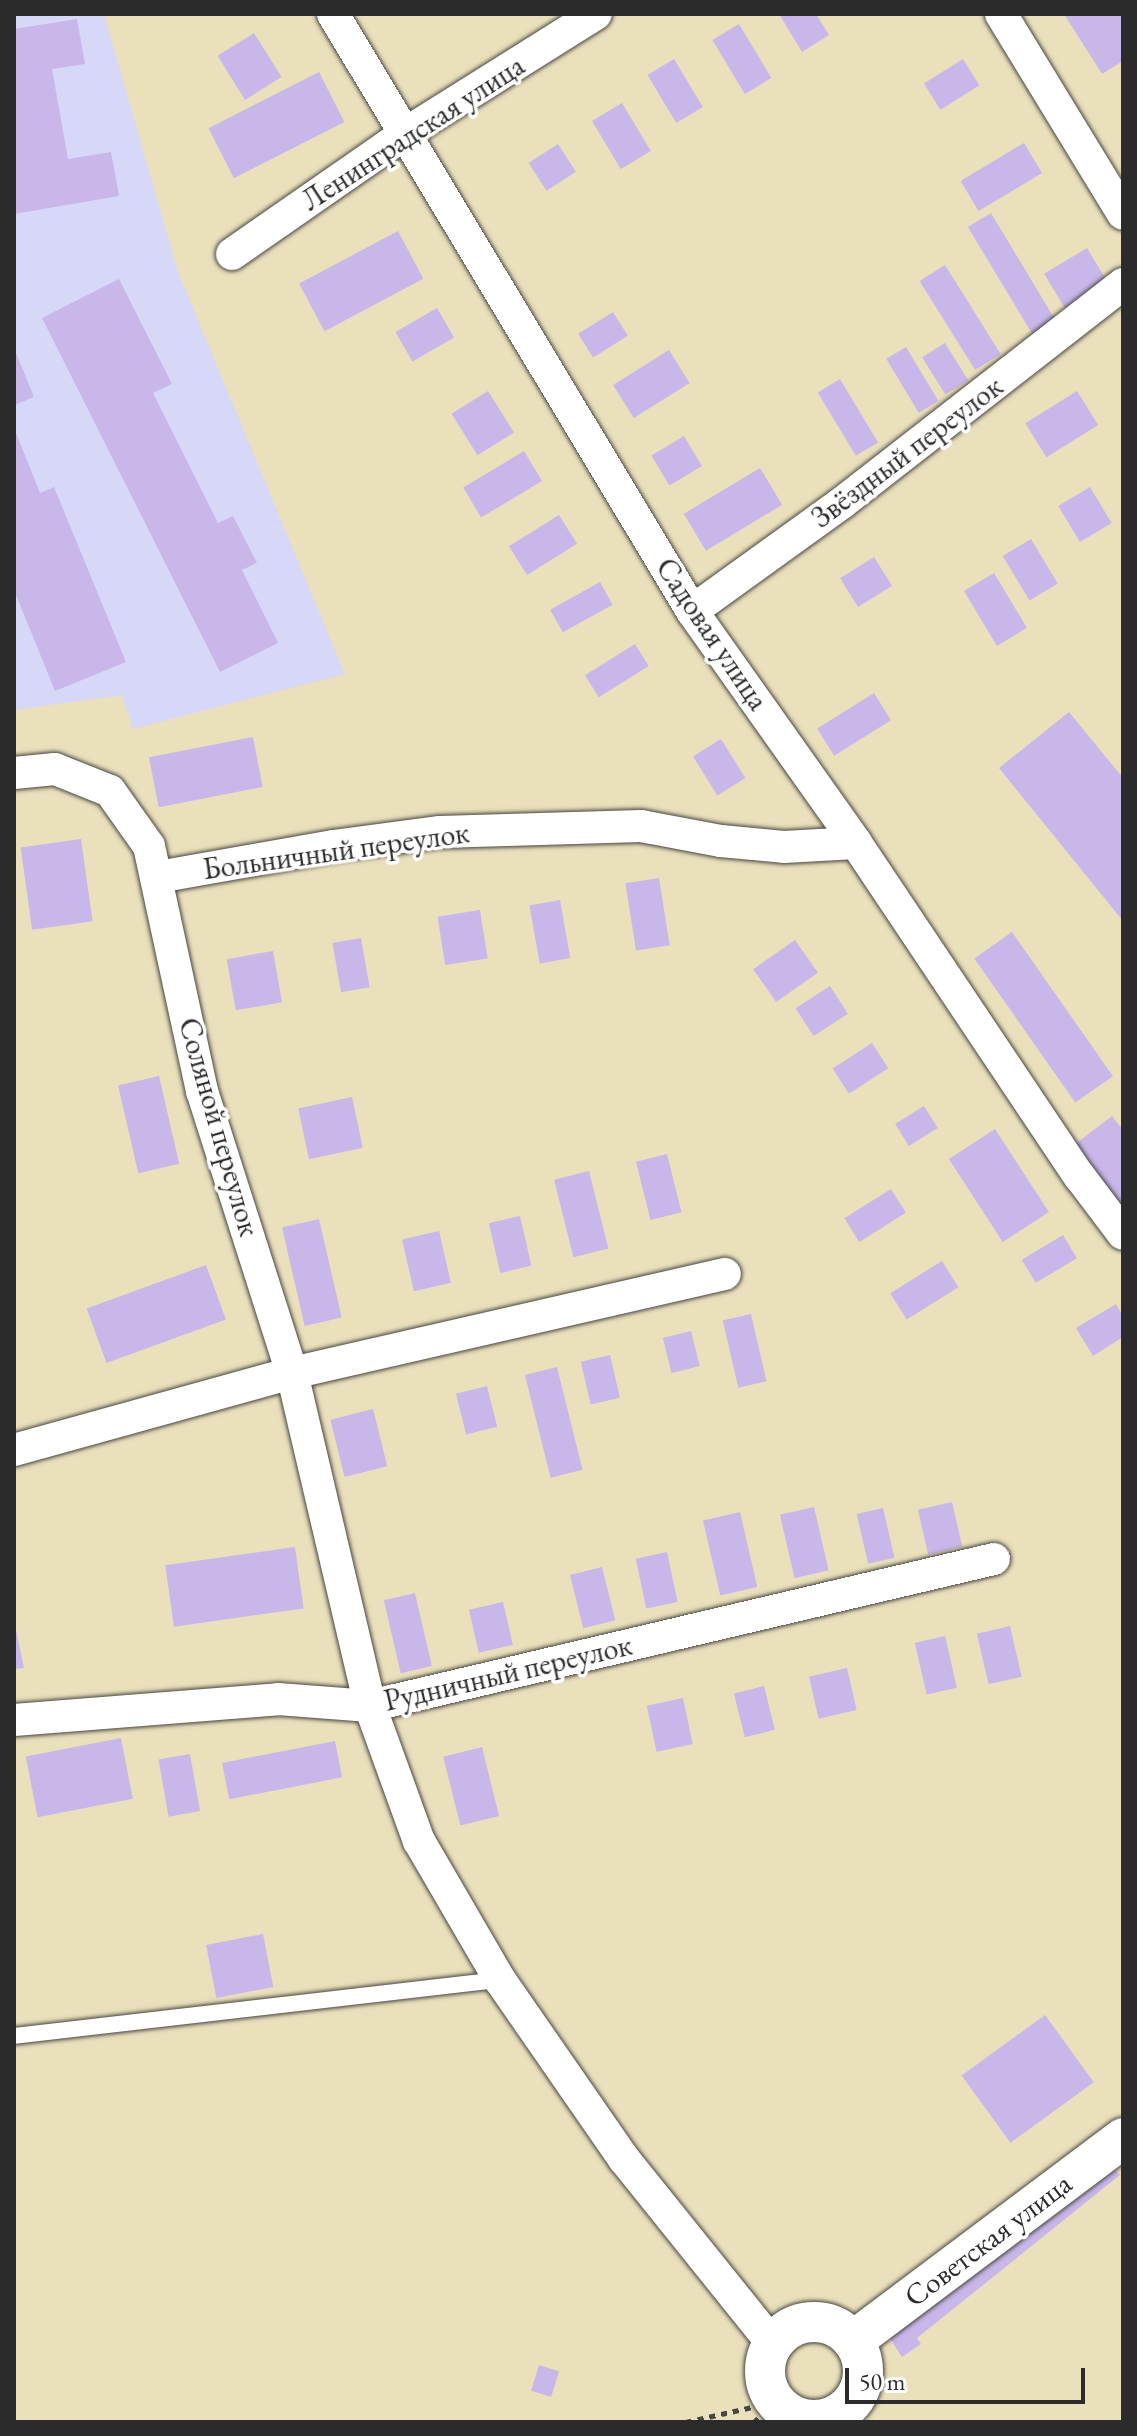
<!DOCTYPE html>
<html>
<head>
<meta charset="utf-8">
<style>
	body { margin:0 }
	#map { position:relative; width:1137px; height:2436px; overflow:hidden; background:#eae0bc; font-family:"EB Garamond",serif }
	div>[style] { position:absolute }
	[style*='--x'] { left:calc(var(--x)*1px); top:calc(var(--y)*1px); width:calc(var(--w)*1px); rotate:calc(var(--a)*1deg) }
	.built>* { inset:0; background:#d7d7f8 }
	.building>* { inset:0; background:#c9b7ea; transform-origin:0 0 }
	.path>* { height:5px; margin-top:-2.5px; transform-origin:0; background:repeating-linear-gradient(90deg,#484641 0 6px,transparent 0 12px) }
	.roads { filter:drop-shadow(0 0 2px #484641) drop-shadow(0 0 2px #484641) }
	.service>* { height:16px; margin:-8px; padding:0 8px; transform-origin:8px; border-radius:8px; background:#fff }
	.minor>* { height:32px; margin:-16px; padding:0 16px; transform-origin:16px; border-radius:16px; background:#fff }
	.tertiary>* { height:40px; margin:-20px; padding:0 20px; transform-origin:20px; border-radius:20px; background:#fff }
	.tertiary>.ring { margin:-20px; padding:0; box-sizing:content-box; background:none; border:40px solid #fff; border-radius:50% }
	span { translate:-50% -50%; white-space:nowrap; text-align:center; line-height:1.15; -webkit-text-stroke:7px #fff; paint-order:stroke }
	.street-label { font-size:30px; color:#2b2b2b }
	.frame { position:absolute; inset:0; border:16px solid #2b2b2b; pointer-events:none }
	.scale { position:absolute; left:845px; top:2368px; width:240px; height:36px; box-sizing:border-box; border:4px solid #2b2b2b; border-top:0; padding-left:10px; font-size:24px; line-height:28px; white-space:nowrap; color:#2b2b2b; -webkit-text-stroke:6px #fff; paint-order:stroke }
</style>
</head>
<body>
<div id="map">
	<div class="built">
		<i style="clip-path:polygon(14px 14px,104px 14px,178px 272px,345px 674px,133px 729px,122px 695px,14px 710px)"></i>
	</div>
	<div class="building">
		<i style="clip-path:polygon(779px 14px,816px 14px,829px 35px,802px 52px)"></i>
		<i style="clip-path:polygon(1064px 14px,1123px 14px,1123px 61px,1102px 74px)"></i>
		<i style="clip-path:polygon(77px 19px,85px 64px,52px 69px,68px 159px,111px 152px,119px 196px,14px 214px,14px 29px)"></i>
		<i style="left:739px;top:24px;width:63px;height:31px;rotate:59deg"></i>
		<i style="left:254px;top:33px;width:52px;height:43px;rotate:58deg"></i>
		<i style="left:674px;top:59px;width:56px;height:31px;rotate:59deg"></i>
		<i style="left:963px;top:59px;width:31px;height:46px;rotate:58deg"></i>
		<i style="left:319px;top:72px;width:56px;height:124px;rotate:63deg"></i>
		<i style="left:622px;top:103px;width:56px;height:35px;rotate:59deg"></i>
		<i style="left:1024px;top:143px;width:35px;height:74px;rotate:59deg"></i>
		<i style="left:558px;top:144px;width:33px;height:35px;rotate:57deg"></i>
		<i style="left:991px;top:213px;width:128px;height:27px;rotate:59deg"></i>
		<i style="left:398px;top:231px;width:54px;height:112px;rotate:62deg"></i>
		<i style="left:1087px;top:248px;width:44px;height:50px;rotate:59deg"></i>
		<i style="left:945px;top:265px;width:105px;height:30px;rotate:58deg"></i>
		<i style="clip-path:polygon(119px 279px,172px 384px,153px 393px,218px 523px,233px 516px,257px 563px,242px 570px,278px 643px,220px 672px,42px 318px)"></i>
		<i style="left:437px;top:308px;width:34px;height:48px;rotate:60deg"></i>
		<i style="left:613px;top:312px;width:28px;height:41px;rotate:58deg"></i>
		<i style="left:945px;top:343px;width:44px;height:27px;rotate:58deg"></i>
		<i style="left:906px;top:347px;width:63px;height:23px;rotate:59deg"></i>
		<i style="clip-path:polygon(14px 348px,34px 397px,14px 405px)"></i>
		<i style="left:669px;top:350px;width:39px;height:66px;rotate:58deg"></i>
		<i style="left:840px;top:379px;width:74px;height:26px;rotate:59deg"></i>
		<i style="left:488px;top:391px;width:49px;height:43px;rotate:58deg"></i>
		<i style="left:1077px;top:391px;width:40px;height:61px;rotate:58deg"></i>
		<i style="clip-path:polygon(14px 428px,40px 493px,54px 487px,126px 662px,55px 691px,14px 590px)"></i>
		<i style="left:684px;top:436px;width:35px;height:38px;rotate:59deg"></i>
		<i style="left:524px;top:451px;width:35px;height:71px;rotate:59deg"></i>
		<i style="left:760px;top:468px;width:43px;height:89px;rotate:59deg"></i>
		<i style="left:1090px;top:487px;width:42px;height:37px;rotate:59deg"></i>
		<i style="left:559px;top:515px;width:34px;height:59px;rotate:58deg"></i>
		<i style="left:1031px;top:539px;width:52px;height:33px;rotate:59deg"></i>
		<i style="left:874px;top:557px;width:34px;height:40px;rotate:58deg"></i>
		<i style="left:994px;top:573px;width:64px;height:35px;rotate:59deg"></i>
		<i style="left:600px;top:582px;width:26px;height:57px;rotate:61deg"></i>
		<i style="left:635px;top:644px;width:26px;height:59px;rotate:58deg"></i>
		<i style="left:874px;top:693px;width:32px;height:67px;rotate:58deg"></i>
		<i style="clip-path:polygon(1069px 712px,1123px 778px,1123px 921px,999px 768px)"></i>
		<i style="left:253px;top:737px;width:51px;height:106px;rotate:79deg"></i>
		<i style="left:721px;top:739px;width:46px;height:33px;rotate:58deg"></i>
		<i style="left:81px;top:839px;width:83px;height:61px;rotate:82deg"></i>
		<i style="left:659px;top:878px;width:68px;height:34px;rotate:81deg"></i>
		<i style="left:560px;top:900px;width:59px;height:31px;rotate:80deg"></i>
		<i style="left:480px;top:910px;width:49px;height:43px;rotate:81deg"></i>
		<i style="left:1012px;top:932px;width:176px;height:46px;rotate:55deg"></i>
		<i style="left:361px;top:938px;width:50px;height:29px;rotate:80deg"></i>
		<i style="left:795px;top:940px;width:40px;height:51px;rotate:55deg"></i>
		<i style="left:273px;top:951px;width:52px;height:47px;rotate:80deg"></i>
		<i style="left:830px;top:986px;width:33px;height:41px;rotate:57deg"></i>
		<i style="left:872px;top:1043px;width:30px;height:47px;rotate:57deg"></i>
		<i style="left:159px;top:1076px;width:90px;height:42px;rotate:77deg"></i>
		<i style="left:352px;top:1097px;width:52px;height:55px;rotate:78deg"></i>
		<i style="left:924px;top:1106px;width:26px;height:34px;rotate:58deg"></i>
		<i style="clip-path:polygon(1112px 1116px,1123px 1130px,1123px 1210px,1074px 1145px)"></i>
		<i style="left:995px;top:1129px;width:99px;height:55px;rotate:57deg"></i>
		<i style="left:667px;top:1154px;width:60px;height:32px;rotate:76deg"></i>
		<i style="left:589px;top:1171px;width:80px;height:36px;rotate:76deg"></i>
		<i style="left:891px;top:1189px;width:28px;height:55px;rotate:58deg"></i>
		<i style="left:520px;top:1216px;width:51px;height:32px;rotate:77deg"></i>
		<i style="left:319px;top:1219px;width:101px;height:38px;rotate:77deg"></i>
		<i style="left:439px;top:1231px;width:53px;height:38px;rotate:77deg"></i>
		<i style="left:1063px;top:1235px;width:27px;height:48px;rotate:59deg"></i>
		<i style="left:942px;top:1261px;width:31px;height:61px;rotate:58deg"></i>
		<i style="left:206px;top:1265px;width:58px;height:127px;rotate:70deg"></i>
		<i style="clip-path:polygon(1116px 1304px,1123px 1316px,1123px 1337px,1093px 1356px,1076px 1328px)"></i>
		<i style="left:751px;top:1314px;width:69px;height:29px;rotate:77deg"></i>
		<i style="left:691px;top:1331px;width:36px;height:29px;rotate:76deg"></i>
		<i style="left:610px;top:1355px;width:44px;height:30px;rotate:77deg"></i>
		<i style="left:557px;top:1367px;width:106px;height:33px;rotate:76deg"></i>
		<i style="left:487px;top:1386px;width:42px;height:32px;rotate:76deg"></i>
		<i style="left:373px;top:1409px;width:59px;height:44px;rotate:76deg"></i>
		<i style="left:952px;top:1502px;width:46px;height:35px;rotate:77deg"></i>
		<i style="left:814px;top:1507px;width:65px;height:35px;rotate:77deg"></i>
		<i style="left:883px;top:1508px;width:51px;height:27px;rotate:77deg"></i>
		<i style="left:740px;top:1512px;width:77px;height:38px;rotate:77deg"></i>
		<i style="left:295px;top:1547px;width:62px;height:131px;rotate:82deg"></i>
		<i style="left:667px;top:1552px;width:51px;height:32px;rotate:78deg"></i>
		<i style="left:602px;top:1567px;width:55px;height:33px;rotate:76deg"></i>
		<i style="left:415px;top:1593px;width:75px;height:32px;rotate:77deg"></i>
		<i style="left:503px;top:1602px;width:44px;height:35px;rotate:77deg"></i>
		<i style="clip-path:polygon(14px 1620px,24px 1668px,14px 1669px)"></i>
		<i style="left:1010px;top:1626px;width:52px;height:34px;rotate:77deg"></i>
		<i style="left:945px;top:1636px;width:53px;height:31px;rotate:77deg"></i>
		<i style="left:847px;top:1668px;width:43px;height:39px;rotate:77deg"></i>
		<i style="left:764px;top:1686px;width:45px;height:31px;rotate:76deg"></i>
		<i style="left:683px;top:1698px;width:47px;height:37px;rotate:78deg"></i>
		<i style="left:121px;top:1738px;width:62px;height:97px;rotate:79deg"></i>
		<i style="left:335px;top:1741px;width:37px;height:115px;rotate:79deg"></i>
		<i style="left:482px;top:1747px;width:71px;height:40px;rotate:76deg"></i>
		<i style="left:190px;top:1754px;width:58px;height:32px;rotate:80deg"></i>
		<i style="left:263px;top:1934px;width:54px;height:58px;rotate:79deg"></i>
		<i style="left:1045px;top:2015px;width:83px;height:103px;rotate:54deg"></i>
		<i style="clip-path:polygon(1110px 2164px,1120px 2175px,917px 2338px,921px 2344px,902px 2357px,889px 2337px)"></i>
		<i style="left:539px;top:2365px;width:21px;height:27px;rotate:17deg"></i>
	</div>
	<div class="path">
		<i style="--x:686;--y:2422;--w:91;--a:-12.7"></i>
		<i style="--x:754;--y:2422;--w:28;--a:-45"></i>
	</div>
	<div class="roads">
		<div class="service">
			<i style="--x:14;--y:2036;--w:489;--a:-6.6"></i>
		</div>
		<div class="minor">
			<i style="--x:333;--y:14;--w:697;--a:58.98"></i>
			<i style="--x:692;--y:611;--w:284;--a:54.7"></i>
			<i style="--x:856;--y:843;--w:402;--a:56.2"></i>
			<i style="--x:1080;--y:1177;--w:71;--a:53"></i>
			<i style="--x:1001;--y:14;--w:234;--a:58.6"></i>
			<i style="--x:232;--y:254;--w:212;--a:-34.8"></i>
			<i style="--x:406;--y:133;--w:224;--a:-32.1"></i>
			<i style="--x:692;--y:611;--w:186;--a:-35.8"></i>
			<i style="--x:843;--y:502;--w:355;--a:-37.9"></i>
			<i style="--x:14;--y:773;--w:41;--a:-5.6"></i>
			<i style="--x:55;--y:769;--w:59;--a:21.8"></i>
			<i style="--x:110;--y:791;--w:67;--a:54.7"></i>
			<i style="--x:149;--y:846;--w:251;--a:77.8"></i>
			<i style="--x:202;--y:1091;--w:296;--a:72.3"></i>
			<i style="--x:292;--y:1373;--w:444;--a:-12.9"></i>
			<i style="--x:158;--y:877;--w:178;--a:-10"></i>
			<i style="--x:333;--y:846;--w:108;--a:-7.5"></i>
			<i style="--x:440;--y:832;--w:201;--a:-1.7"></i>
			<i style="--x:641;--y:826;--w:81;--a:10.6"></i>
			<i style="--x:721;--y:841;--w:63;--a:5.4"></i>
			<i style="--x:784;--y:847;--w:72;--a:-3.2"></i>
			<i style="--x:14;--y:1450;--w:288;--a:-15.5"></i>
			<i style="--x:292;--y:1373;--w:342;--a:76.8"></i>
			<i style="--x:370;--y:1706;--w:144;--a:70.1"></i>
			<i style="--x:419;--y:1841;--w:161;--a:59.8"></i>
			<i style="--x:500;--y:1980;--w:218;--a:55.3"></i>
			<i style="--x:624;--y:2159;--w:238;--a:51.2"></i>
			<i style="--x:14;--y:1720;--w:265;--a:-4.5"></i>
			<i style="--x:278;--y:1699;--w:92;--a:4.4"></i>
			<i style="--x:370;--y:1706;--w:641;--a:-13.26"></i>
		</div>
		<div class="tertiary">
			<i class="ring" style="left:765px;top:2322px;width:58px;height:58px"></i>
			<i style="--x:853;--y:2341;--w:338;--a:-36.9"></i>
		</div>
	</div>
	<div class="street-label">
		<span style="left:413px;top:133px;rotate:-33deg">Ленинградская улица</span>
		<span style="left:907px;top:452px;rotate:-37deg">Звёздный переулок</span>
		<span style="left:712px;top:634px;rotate:56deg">Садовая улица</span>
		<span style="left:336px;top:851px;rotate:-8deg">Больничный переулок</span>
		<span style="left:219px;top:1127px;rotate:74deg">Соляной переулок</span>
		<span style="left:508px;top:1673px;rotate:-13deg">Рудничный переулок</span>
		<span style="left:988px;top:2240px;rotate:-37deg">Советская улица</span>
	</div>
	<div class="frame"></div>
	<div class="scale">50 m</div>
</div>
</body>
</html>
